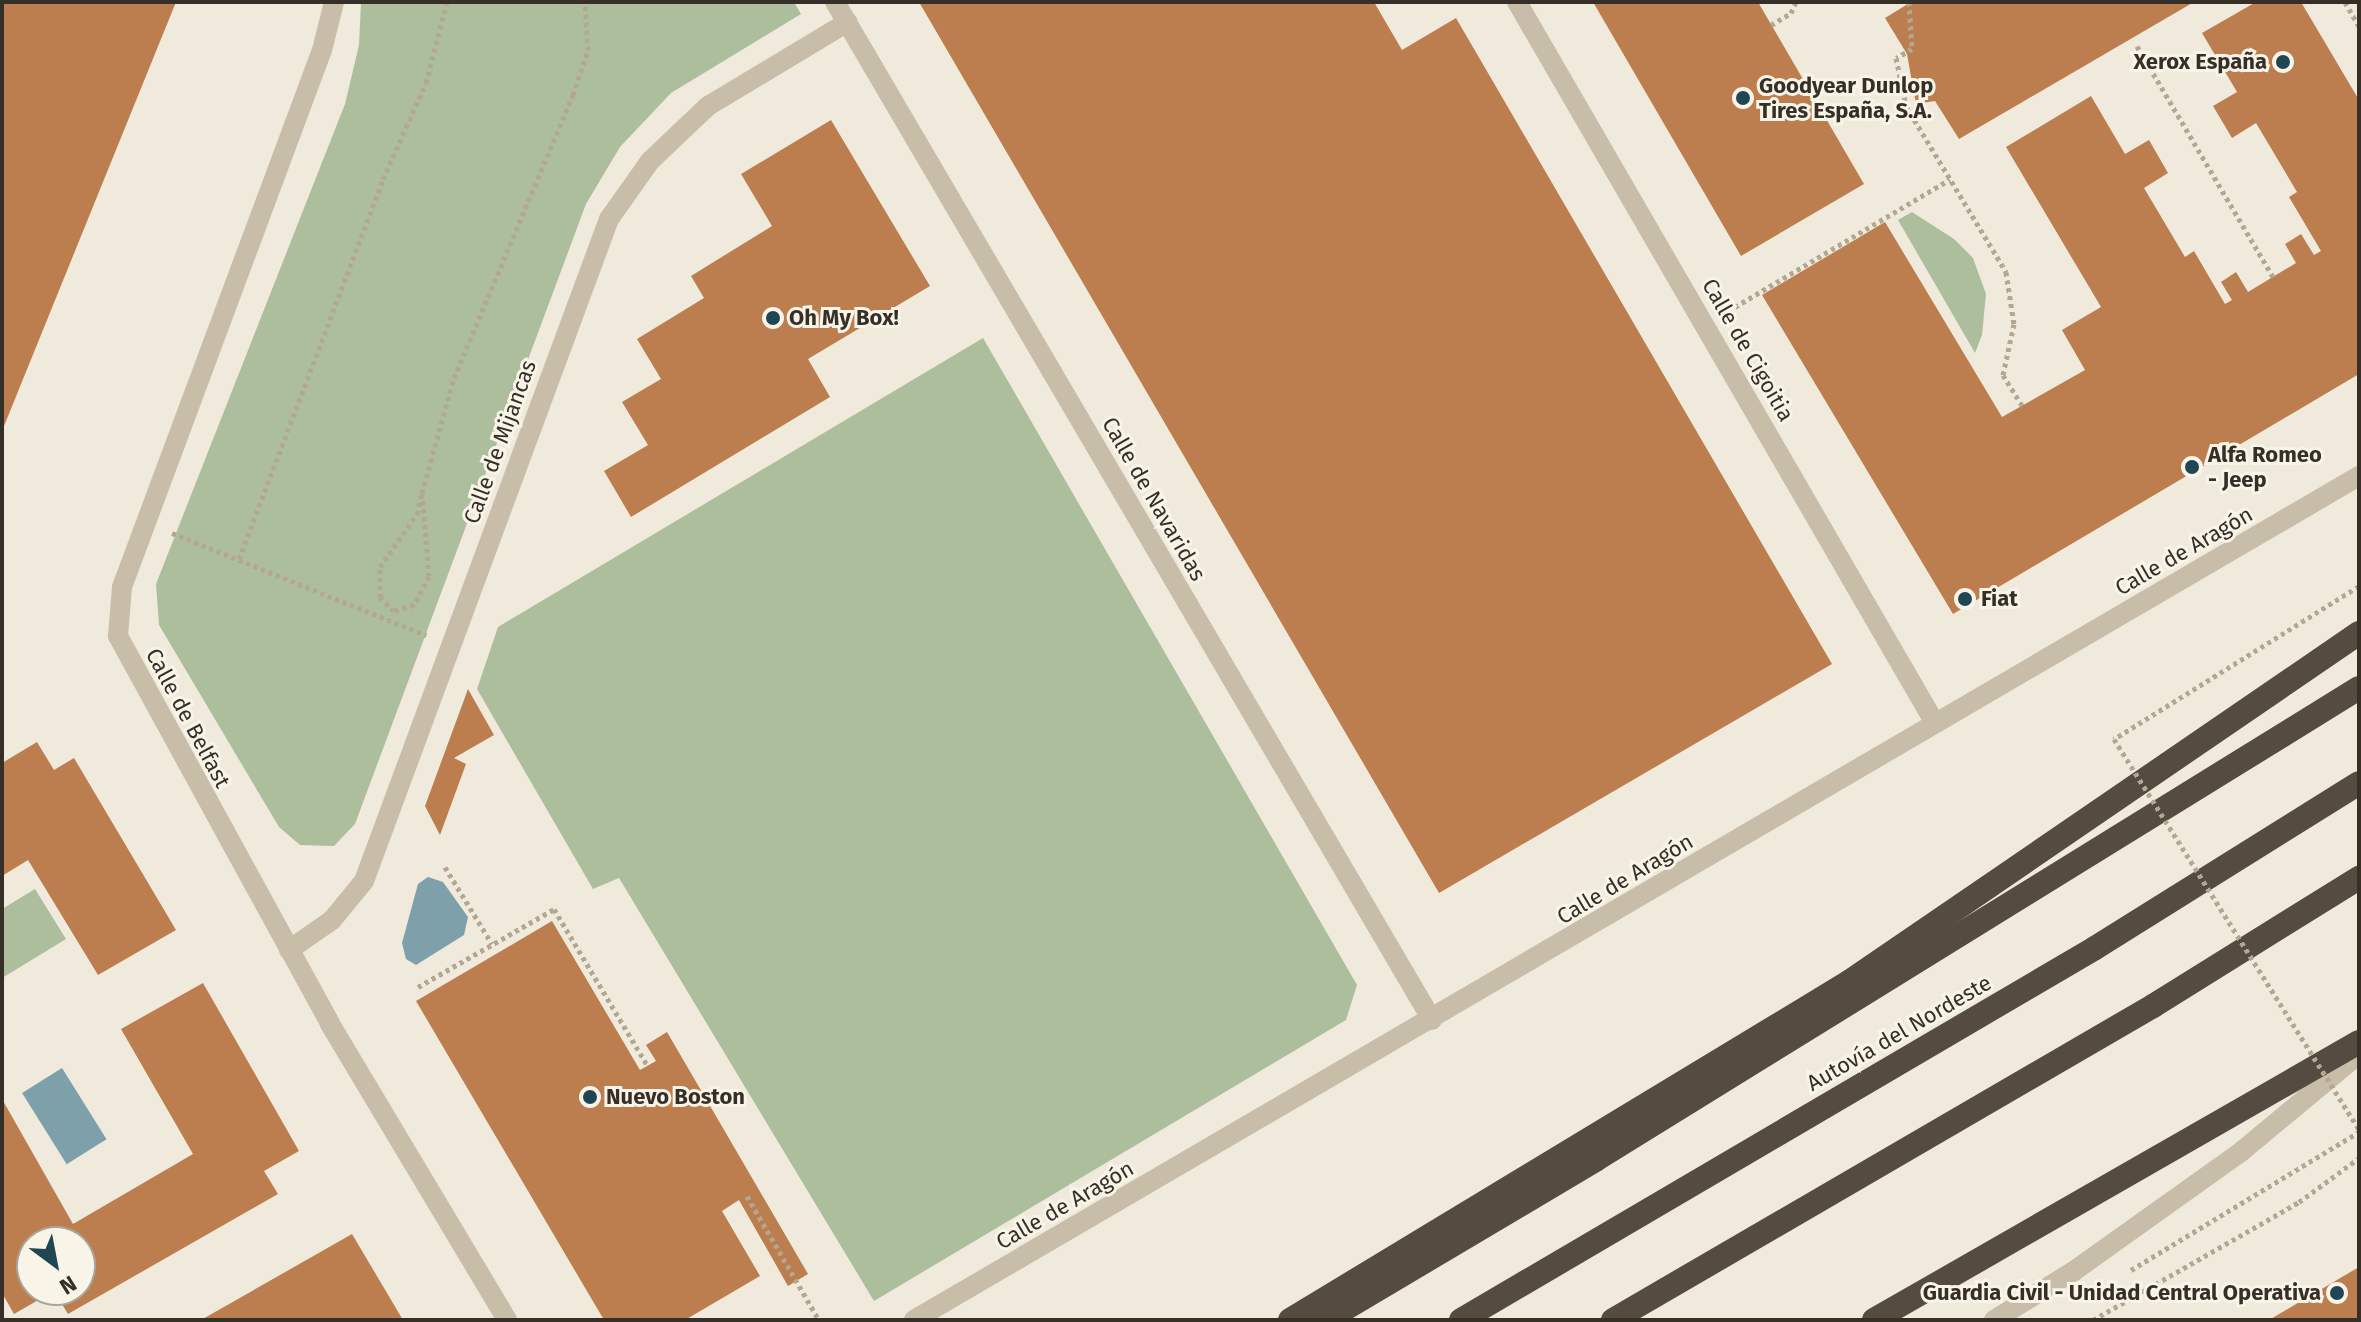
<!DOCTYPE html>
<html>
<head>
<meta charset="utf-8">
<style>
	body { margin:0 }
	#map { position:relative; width:2361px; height:1322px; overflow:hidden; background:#f0eadc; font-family:"Fira Sans",sans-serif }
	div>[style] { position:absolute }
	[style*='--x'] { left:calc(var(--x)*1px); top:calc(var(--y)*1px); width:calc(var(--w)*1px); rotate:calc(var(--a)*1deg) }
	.green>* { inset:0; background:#adbe9d }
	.water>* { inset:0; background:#7da0ab; transform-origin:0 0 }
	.building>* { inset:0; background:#bc7e4e }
	.path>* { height:5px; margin-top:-2.5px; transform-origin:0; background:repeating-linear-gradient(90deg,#b3a793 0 4px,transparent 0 8px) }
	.service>* { height:20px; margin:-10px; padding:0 10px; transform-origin:10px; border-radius:10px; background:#c7bda9 }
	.minor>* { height:20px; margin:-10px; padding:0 10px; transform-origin:10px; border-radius:10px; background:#c7bda9 }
	.motorway>* { height:24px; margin:-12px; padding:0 12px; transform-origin:12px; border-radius:12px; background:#554b40 }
	.path-bridge>* { height:5px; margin-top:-2.5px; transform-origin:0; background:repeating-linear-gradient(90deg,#b3a793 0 4px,transparent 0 8px) }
	.dots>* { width:22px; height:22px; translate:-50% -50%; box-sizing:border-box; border:4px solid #f8f4e8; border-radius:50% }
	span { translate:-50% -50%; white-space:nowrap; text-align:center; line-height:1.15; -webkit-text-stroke:6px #f8f4e8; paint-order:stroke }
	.poi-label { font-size:22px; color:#352f28; font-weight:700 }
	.right { translate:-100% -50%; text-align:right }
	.left { translate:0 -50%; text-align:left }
	.street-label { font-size:22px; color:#352f28 }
	.frame { position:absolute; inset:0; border:4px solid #352f28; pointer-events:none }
	.north { position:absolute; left:16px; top:1226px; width:80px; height:80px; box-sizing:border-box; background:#f8f4e8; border:2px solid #aaa59b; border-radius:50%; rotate:148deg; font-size:22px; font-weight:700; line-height:32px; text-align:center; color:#352f28 }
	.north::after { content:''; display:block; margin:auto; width:28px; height:36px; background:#214653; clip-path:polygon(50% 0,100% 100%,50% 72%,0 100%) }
</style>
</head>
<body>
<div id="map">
	<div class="green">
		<i style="clip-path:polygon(361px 2px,794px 2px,801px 14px,671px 93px,620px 147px,586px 204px,355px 824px,334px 846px,300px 845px,279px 827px,159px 625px,156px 584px,345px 104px,359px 45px)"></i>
		<i style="clip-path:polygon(1912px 212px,1954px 239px,1973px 258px,1986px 294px,1982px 335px,1975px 353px,1898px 220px)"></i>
		<i style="clip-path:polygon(983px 338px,1357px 985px,1346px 1020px,874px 1301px,619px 878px,593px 889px,477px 689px,498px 627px)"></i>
		<i style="clip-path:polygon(35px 889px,66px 939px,2px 978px,2px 909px)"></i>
	</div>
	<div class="water">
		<i style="clip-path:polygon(428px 877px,443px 882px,468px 917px,464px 935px,416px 965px,406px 959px,402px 943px,418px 884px)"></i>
		<i style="left:62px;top:1068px;width:84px;height:47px;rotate:58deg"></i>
	</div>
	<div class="building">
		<i style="clip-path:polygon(2px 2px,176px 2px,2px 431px)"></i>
		<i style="clip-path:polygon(919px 2px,1374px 2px,1402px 50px,1456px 18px,1832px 664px,1439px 893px)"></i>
		<i style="clip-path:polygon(1593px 2px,1758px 2px,1864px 184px,1741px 256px)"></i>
		<i style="clip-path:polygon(1911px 2px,2194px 2px,1959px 139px,1935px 101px,1916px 104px,1907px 54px,1885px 18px)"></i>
		<i style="clip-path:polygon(2256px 2px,2301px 2px,2359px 100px,2359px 374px,1953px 614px,1762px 295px,1885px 222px,2002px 417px,2085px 370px,2062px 330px,2101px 307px,2006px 147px,2091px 96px,2125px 154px,2149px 140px,2168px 173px,2144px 188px,2185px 257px,2194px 251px,2225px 304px,2232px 300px,2221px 282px,2236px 272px,2248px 292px,2296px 263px,2285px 244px,2301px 234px,2314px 255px,2321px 251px,2289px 197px,2297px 192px,2256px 123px,2232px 138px,2213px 106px,2237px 92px,2202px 33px)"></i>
		<i style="clip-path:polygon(831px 120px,930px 286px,808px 359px,830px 397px,631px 517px,604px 471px,648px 445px,622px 402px,661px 379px,637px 339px,704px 298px,691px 276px,772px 226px,741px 174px)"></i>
		<i style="clip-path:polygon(468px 689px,494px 735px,454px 758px,466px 764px,440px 835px,425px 806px)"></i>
		<i style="clip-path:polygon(37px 742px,54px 770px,74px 758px,176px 930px,98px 975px,28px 860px,2px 876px,2px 763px)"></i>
		<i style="clip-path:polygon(552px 921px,640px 1070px,656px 1061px,646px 1045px,667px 1032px,808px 1274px,788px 1286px,739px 1200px,722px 1211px,760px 1276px,685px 1320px,604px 1320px,416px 1001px)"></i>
		<i style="clip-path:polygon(evenodd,203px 983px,299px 1151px,264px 1171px,278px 1194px,68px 1314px,54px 1291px,14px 1314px,2px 1293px,2px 1099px,73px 1224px,193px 1154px,121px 1029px,203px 983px,32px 1242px,80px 1242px,80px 1290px,32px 1290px,32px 1242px)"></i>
		<i style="clip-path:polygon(352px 1234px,403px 1320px,201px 1320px)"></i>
		<i style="clip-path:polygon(2359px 1267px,2359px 1320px,2269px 1320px)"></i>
	</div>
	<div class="path">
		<i style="--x:1909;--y:2;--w:47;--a:86.3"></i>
		<i style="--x:1912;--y:49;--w:18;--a:151"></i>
		<i style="--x:1896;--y:58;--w:49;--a:78.2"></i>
		<i style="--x:1906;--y:106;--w:194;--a:58.9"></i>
		<i style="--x:2006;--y:272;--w:53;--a:81.3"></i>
		<i style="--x:2014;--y:324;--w:52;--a:102.2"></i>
		<i style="--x:2003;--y:375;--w:36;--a:58"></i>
		<i style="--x:2345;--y:2;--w:28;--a:60"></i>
		<i style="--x:1771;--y:25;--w:23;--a:-31"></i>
		<i style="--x:1791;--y:13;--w:12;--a:-66"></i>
		<i style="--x:2137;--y:46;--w:268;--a:59.5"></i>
		<i style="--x:1728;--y:311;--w:258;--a:-30.7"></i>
		<i style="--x:422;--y:493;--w:83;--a:85.2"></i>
		<i style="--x:429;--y:576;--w:33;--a:117"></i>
		<i style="--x:414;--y:605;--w:21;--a:163"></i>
		<i style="--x:394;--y:611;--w:20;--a:-135"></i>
		<i style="--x:380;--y:597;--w:30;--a:-90"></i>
		<i style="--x:380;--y:567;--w:65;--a:-55.1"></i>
		<i style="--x:417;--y:514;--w:22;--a:-77"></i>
		<i style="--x:422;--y:493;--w:119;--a:-74.5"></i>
		<i style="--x:454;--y:378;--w:307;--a:-67.2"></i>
		<i style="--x:573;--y:95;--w:47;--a:-71.6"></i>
		<i style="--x:588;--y:50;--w:48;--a:-93.6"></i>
		<i style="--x:172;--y:533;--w:274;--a:21.9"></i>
		<i style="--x:239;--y:559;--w:406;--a:-69.2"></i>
		<i style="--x:383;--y:179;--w:105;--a:-65.9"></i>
		<i style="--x:426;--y:83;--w:84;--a:-75.5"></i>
		<i style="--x:445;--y:867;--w:90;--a:58.6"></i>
		<i style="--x:418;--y:987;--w:157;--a:-29.8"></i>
		<i style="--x:554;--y:909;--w:182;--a:59.2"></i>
		<i style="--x:747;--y:1196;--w:143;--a:59.9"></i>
		<i style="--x:2131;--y:1270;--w:267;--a:-31.2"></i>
		<i style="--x:2093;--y:1320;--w:237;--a:-29.8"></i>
		<i style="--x:2299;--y:1202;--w:74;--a:-36.3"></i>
	</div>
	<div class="service">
		<i style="--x:1994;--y:1320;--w:94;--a:-31.5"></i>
		<i style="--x:2074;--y:1271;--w:206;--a:-35.5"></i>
		<i style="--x:2242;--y:1151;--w:152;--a:-39.7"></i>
	</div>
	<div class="minor">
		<i style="--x:334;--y:2;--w:49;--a:104"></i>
		<i style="--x:322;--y:50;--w:573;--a:110.43"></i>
		<i style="--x:122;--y:587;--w:49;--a:94.7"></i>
		<i style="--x:118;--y:636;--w:442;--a:61.3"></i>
		<i style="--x:330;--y:1024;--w:345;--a:59.1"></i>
		<i style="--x:835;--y:2;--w:1180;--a:59.61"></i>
		<i style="--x:1517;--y:2;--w:833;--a:59.9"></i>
		<i style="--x:289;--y:950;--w:52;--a:-34.9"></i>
		<i style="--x:332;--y:920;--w:50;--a:-50.6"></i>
		<i style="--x:364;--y:881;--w:706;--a:-69.69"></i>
		<i style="--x:609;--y:219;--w:71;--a:-54.7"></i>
		<i style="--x:650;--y:161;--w:80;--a:-43.5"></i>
		<i style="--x:708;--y:106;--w:163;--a:-31"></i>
		<i style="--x:914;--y:1320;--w:1673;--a:-30.29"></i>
	</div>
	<div class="motorway">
		<i style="--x:1290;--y:1320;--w:653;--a:-31.16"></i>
		<i style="--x:1849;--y:982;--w:618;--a:-34.38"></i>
		<i style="--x:1326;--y:1320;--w:313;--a:-30.7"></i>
		<i style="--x:1595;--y:1160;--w:898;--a:-31.71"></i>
		<i style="--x:1461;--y:1320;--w:735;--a:-30.4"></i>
		<i style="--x:2095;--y:948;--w:311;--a:-32"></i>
		<i style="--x:1613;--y:1320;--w:625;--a:-30.18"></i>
		<i style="--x:2153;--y:1006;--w:243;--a:-31.9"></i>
		<i style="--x:1874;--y:1320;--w:559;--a:-29.82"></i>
	</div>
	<div class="path-bridge">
		<i style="--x:2359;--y:586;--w:289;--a:148"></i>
		<i style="--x:2114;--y:739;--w:461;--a:57.9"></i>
	</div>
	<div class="dots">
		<i style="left:2283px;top:62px;background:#214653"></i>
		<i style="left:1743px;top:98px;background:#214653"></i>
		<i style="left:773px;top:318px;background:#214653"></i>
		<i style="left:2192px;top:467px;background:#214653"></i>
		<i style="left:1965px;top:599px;background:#214653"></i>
		<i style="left:590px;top:1097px;background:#214653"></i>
		<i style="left:2337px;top:1293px;background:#214653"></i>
	</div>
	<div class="poi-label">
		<span class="right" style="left:2267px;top:62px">Xerox España</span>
		<span class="left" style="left:1759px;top:98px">Goodyear Dunlop<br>Tires España, S.A.</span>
		<span class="left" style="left:789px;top:318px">Oh My Box!</span>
		<span class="left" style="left:2208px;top:467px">Alfa Romeo<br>- Jeep</span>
		<span class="left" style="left:1981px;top:599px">Fiat</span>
		<span class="left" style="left:606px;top:1097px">Nuevo Boston</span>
		<span class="right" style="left:2321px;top:1293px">Guardia Civil - Unidad Central Operativa</span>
	</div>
	<div class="street-label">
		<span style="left:1748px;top:350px;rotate:60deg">Calle de Cigoitia</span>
		<span style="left:500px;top:442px;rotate:-70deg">Calle de Mijancas</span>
		<span style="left:1154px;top:499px;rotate:60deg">Calle de Navaridas</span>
		<span style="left:2184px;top:551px;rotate:-30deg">Calle de Aragón</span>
		<span style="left:188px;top:718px;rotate:62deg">Calle de Belfast</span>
		<span style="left:1625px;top:879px;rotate:-31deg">Calle de Aragón</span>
		<span style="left:1899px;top:1033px;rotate:-30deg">Autovía del Nordeste</span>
		<span style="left:1065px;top:1205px;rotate:-30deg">Calle de Aragón</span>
	</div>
	<div class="frame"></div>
	<div class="north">N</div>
</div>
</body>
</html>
